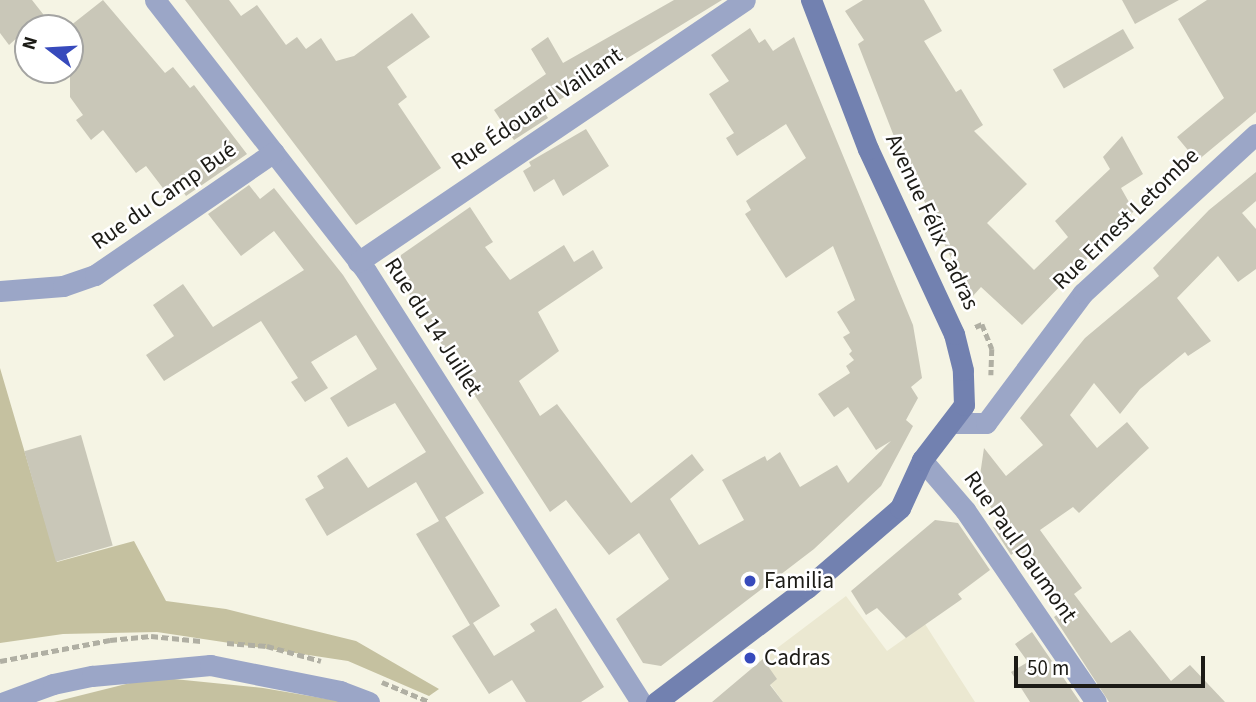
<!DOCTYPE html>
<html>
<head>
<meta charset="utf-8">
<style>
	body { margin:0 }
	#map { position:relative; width:1256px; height:702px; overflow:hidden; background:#f5f4e4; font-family:"Source Sans 3",sans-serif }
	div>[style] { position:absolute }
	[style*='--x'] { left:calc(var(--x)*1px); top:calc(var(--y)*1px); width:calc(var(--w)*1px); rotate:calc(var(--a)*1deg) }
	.built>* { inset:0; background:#ebe8d1 }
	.green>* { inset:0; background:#c5c1a0 }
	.building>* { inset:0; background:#c9c7b8; transform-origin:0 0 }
	.path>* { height:4.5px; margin-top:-2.25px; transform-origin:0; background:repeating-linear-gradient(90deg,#b0afa3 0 7px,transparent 0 10.5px) }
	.street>* { height:21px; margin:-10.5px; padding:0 10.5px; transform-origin:10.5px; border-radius:10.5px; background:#9ba6c7 }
	.secondary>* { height:21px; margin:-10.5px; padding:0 10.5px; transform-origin:10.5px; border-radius:10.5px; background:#7281b0 }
	.dots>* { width:19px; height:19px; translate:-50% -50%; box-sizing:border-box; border:4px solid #fff; border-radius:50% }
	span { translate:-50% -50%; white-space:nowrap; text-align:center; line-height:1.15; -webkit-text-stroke:5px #fff; paint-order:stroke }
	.street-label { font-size:23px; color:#1c1b16 }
	.poi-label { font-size:23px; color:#1c1b16 }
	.left { translate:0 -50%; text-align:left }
	.north { position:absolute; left:14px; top:14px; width:70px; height:70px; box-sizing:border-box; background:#fff; border:2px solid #a4a4a2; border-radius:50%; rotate:287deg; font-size:19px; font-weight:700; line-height:28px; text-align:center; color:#1c1b16 }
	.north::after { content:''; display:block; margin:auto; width:24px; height:32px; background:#374abc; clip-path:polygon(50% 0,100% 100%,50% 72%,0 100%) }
	.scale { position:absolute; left:1014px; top:656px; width:191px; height:32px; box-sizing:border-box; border:4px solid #1c1b16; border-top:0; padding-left:9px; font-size:21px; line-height:24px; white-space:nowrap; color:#1c1b16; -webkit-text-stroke:5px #fff; paint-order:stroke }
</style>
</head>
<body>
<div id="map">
	<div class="built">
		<i style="clip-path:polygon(846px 596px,887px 651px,925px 624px,975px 702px,783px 702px,756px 664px)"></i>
	</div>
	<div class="green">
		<i style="clip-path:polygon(0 368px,57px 562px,134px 541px,166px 601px,226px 609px,356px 641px,439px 689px,429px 696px,348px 661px,157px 632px,63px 634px,0 643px)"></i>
		<i style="clip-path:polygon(154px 677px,263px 688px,345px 702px,54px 702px)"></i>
	</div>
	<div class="building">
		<i style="clip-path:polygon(0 0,32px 0,54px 28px,28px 28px,9px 45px,0 33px)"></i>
		<i style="clip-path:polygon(103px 0,165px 73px,173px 67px,190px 88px,194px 85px,247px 154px,186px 196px,180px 187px,169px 196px,146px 166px,136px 173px,103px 130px,91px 140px,76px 120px,83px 115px,70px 97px,70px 26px)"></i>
		<i style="clip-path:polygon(185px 0,229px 0,241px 16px,257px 5px,286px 45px,297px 37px,306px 49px,321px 38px,336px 61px,354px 56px,412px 13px,430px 37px,387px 67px,407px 97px,398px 104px,441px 168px,356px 225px)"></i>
		<i style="clip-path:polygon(674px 0,722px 0,543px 110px,548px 118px,514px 140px,494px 110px,546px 74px,531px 49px,548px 37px,563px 63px)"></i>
		<i style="clip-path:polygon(863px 0,924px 0,942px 31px,924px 41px,956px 92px,961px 89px,983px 125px,974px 131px,1027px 184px,987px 223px,1034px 270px,1068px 237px,1055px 221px,1110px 169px,1103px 157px,1122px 136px,1143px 174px,1121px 188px,1134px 211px,1022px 325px,981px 287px,972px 297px,951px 258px,895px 139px,858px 44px,864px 40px,845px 11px)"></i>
		<i style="clip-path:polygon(1122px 0,1179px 0,1135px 24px)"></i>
		<i style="clip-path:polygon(1207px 0,1256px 0,1256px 112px,1197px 161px,1177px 137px,1224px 98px,1178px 19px)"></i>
		<i style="clip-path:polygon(750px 28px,759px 43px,765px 39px,773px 51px,794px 37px,913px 325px,922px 378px,911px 387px,918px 398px,906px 420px,913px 426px,881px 486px,814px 549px,661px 666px,643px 663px,616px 619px,669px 579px,639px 533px,609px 555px,566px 500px,550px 512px,397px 275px,401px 255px,470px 207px,493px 242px,485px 247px,510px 280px,564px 245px,574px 262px,593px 250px,603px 268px,538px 312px,559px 351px,519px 381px,540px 416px,557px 404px,631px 503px,692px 454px,704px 470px,670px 499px,699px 545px,744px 520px,722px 480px,765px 456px,767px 461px,780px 452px,800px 487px,837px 465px,848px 483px,891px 441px,876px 450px,848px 407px,834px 417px,818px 394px,850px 373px,846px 366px,854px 360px,849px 354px,852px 351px,843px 337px,850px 333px,837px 312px,855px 300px,833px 246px,786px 278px,745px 214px,751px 210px,746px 201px,806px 158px,786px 124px,737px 156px,726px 138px,734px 133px,709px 94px,729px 81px,711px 55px)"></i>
		<i style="left:1123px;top:29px;width:22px;height:81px;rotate:60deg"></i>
		<i style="clip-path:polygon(586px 129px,609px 166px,563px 196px,554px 179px,534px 192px,523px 171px,531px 166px,529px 162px)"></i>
		<i style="clip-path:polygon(1256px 172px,1256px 201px,1242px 213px,1256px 229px,1256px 269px,1238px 282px,1218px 256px,1177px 298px,1211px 341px,1188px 356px,1185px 352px,1140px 389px,1120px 414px,1094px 383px,1070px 415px,1097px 448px,1127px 422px,1149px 448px,1079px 513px,1073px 507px,1040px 530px,1082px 588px,1074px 594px,1111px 643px,1130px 630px,1171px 681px,1190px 665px,1225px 702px,1109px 702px,1054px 617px,1062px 611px,1019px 549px,1011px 555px,993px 527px,1006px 529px,978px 489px,984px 448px,1006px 476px,1043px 445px,1020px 418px,1085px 338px,1159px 276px,1153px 268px,1209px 210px)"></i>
		<i style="clip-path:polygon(249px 185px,260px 199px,274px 188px,343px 275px,484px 493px,439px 521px,445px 517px,500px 606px,473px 623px,494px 656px,535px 631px,530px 624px,556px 608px,604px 687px,581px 702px,526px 702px,512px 680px,489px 694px,452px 636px,470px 625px,416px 534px,439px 521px,416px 482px,327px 536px,305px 499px,324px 488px,317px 476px,347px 457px,368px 488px,426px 452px,395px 403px,348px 427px,330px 398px,377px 369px,356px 335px,311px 362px,328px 388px,305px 402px,291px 382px,298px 378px,261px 321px,164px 381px,146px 355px,174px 336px,153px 305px,183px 284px,213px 327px,304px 270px,274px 231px,241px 256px,208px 214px)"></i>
		<i style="left:81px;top:435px;width:115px;height:59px;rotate:74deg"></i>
		<i style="clip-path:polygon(935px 520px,958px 523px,990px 570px,958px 594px,962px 599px,906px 638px,877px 608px,866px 615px,851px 591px)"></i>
		<i style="clip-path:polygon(1032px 632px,1080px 702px,1030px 702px,1011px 672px,1028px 662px,1015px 644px)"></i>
		<i style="clip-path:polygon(763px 659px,777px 679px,770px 685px,783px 702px,712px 702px)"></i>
	</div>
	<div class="path">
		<i style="--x:975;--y:327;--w:8;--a:-23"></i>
		<i style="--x:982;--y:324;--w:27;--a:68"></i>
		<i style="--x:992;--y:349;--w:26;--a:92"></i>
		<i style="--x:227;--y:643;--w:40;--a:4.3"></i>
		<i style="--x:267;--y:646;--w:56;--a:15.5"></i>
		<i style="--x:0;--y:661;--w:112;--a:-10.8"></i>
		<i style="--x:110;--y:640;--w:41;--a:-5.6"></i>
		<i style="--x:151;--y:636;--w:50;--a:5.7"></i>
		<i style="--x:382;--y:682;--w:52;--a:22.6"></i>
	</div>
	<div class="street">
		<i style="--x:155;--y:0;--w:343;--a:52.1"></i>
		<i style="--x:366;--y:271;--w:511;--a:57.46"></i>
		<i style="--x:358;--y:262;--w:467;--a:-34.1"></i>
		<i style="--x:0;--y:291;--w:63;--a:-4.5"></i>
		<i style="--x:63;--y:286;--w:34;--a:-19"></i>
		<i style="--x:95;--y:275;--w:217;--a:-34.5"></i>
		<i style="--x:951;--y:423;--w:35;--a:0"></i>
		<i style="--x:986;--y:423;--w:162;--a:-53.3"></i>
		<i style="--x:1083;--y:293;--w:235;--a:-42.6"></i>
		<i style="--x:922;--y:460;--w:66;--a:49.3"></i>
		<i style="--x:965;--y:510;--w:232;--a:55.7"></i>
		<i style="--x:4;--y:702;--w:52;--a:-20.2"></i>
		<i style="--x:53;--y:684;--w:40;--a:-12"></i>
		<i style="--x:92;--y:676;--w:119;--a:-5.3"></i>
		<i style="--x:210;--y:665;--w:133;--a:11.3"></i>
		<i style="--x:340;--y:691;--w:31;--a:21"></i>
	</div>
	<div class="secondary">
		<i style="--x:656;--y:702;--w:189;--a:-37.1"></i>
		<i style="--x:807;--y:588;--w:123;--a:-40.7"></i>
		<i style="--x:900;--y:508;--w:53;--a:-65.4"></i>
		<i style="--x:922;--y:460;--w:69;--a:-52.6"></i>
		<i style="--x:964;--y:405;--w:35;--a:-92"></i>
		<i style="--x:963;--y:370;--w:37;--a:-104"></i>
		<i style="--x:954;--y:334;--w:204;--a:-114.9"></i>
		<i style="--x:868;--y:149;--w:160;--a:-110.9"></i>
	</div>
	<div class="dots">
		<i style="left:750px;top:581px;background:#374abc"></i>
		<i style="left:750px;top:658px;background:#374abc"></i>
	</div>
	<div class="street-label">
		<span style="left:537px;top:109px;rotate:-34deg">Rue Édouard Vaillant</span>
		<span style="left:164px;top:196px;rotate:-35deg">Rue du Camp Bué</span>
		<span style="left:1126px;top:219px;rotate:-44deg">Rue Ernest Letombe</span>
		<span style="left:932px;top:222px;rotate:65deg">Avenue Félix Cadras</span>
		<span style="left:433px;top:327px;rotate:57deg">Rue du 14 Juillet</span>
		<span style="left:1020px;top:547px;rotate:55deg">Rue Paul Daumont</span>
	</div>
	<div class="poi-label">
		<span class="left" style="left:764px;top:581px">Familia</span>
		<span class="left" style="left:764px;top:658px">Cadras</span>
	</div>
	<div class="north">N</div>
	<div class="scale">50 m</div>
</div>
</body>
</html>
